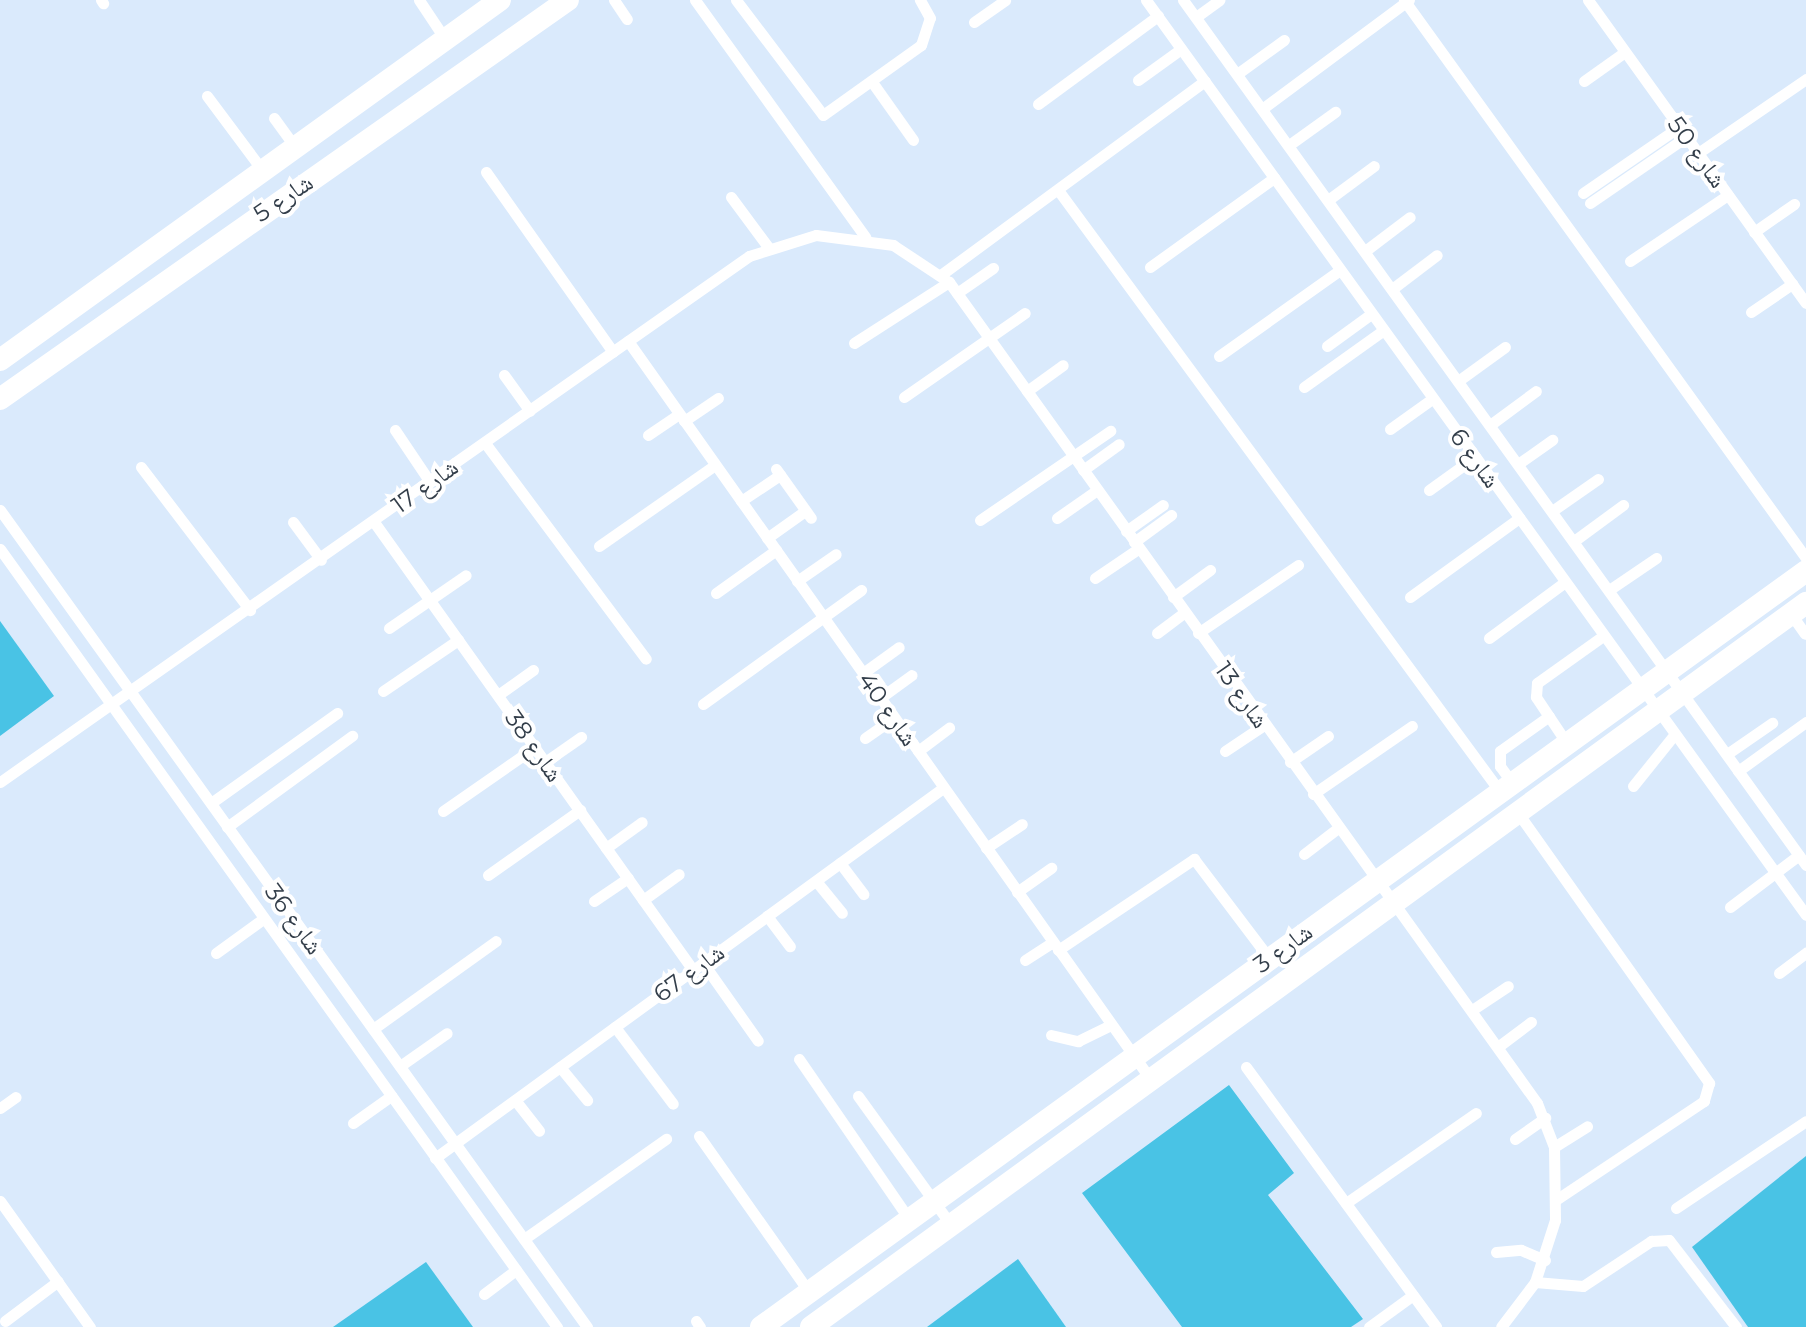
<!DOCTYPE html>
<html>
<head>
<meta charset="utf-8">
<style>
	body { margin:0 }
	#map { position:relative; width:1806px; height:1327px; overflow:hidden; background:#daeafc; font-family:Montserrat,"Noto Naskh Arabic",sans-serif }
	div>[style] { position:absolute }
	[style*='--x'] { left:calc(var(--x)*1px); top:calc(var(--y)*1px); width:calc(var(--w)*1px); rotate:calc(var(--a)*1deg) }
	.building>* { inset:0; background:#49c3e5 }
	.lane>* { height:11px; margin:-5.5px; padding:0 5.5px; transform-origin:5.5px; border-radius:5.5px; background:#fff }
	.street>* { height:22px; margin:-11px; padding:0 11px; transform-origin:11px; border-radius:11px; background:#fff }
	span { translate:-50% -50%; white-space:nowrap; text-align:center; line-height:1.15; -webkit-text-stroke:8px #fff; paint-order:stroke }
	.street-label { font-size:24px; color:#333e4a }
</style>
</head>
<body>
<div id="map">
	<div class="building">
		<i style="clip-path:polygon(0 621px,54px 696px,0 736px)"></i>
		<i style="clip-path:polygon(1229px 1085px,1294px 1173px,1268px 1195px,1363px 1319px,1351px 1327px,1182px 1327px,1082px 1193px)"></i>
		<i style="clip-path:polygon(1806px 1156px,1806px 1327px,1748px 1327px,1692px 1247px)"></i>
		<i style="clip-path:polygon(1018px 1259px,1066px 1327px,927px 1327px)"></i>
		<i style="clip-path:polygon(426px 1262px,473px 1327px,333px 1327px)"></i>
	</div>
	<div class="lane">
		<i style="--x:101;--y:0;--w:4;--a:56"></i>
		<i style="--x:419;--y:0;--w:47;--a:56.3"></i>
		<i style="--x:614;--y:0;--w:23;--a:56"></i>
		<i style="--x:695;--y:0;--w:292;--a:54.3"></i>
		<i style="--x:736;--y:0;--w:144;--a:52.9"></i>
		<i style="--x:823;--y:115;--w:120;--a:-35.5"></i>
		<i style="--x:921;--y:45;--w:28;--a:-72"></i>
		<i style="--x:930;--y:18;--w:21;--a:-119"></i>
		<i style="--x:1146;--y:0;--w:1128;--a:54.2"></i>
		<i style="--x:1183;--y:0;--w:1066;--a:54.24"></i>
		<i style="--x:1404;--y:0;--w:688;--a:54.23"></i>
		<i style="--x:1588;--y:0;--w:373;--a:54.3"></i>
		<i style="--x:1196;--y:17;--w:29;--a:-36"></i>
		<i style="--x:974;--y:22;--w:38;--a:-35"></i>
		<i style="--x:1237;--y:74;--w:58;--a:-35.9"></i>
		<i style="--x:1138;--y:80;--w:53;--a:-35.8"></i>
		<i style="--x:1584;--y:81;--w:50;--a:-35.3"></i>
		<i style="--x:872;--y:82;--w:71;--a:54.7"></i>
		<i style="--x:207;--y:96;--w:94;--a:53.3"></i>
		<i style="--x:1038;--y:104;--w:149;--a:-36.3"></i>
		<i style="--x:1262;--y:109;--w:183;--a:-36.6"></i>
		<i style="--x:274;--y:118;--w:36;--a:54"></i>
		<i style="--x:1289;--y:145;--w:57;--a:-35.7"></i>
		<i style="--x:1698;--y:153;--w:131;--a:-34.4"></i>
		<i style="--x:486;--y:172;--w:220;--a:54.8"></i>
		<i style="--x:1058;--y:190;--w:748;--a:53.7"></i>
		<i style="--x:1583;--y:193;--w:116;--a:-34.5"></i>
		<i style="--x:731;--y:197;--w:62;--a:53.5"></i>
		<i style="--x:1328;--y:200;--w:57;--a:-36.5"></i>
		<i style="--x:1590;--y:203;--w:116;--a:-34.5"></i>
		<i style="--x:1754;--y:232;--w:49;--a:-35"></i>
		<i style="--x:1365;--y:251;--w:56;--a:-37.1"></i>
		<i style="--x:1630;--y:261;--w:118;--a:-34"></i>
		<i style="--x:1150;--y:267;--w:153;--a:-35.7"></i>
		<i style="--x:942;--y:274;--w:326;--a:-36.3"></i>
		<i style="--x:1392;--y:289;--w:56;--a:-37.1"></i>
		<i style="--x:957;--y:293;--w:44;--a:-34.8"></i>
		<i style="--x:1751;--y:312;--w:50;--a:-34.3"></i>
		<i style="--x:628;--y:341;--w:902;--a:54.71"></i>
		<i style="--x:854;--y:343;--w:113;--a:-32.7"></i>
		<i style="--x:1327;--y:346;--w:54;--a:-36"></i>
		<i style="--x:1219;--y:356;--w:148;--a:-35.4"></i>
		<i style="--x:504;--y:375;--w:44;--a:54.2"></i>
		<i style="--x:1458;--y:381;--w:58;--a:-35.9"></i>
		<i style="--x:1304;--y:387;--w:98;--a:-35.5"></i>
		<i style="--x:1027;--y:391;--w:44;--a:-35.8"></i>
		<i style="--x:904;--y:397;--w:147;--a:-34.8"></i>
		<i style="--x:684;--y:421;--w:41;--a:-34.1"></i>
		<i style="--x:1490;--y:425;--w:57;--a:-36.5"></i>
		<i style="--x:1390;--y:429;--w:52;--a:-35.5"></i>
		<i style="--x:395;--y:430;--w:63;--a:56.1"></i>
		<i style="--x:648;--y:435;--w:37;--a:-34"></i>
		<i style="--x:485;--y:443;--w:269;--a:53.3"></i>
		<i style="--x:1518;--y:464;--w:42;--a:-35.2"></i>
		<i style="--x:141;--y:467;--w:180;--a:52.7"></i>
		<i style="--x:776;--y:469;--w:60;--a:54.5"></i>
		<i style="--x:1083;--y:470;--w:44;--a:-35.8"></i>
		<i style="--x:1429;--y:490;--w:57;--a:-35.7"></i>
		<i style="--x:741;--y:501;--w:47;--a:-33.7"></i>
		<i style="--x:0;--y:510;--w:1006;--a:54.3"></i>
		<i style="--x:1552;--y:511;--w:56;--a:-34.8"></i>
		<i style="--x:1057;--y:518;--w:49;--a:-35"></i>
		<i style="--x:980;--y:520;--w:158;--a:-34.4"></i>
		<i style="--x:293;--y:522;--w:47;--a:53.6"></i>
		<i style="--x:374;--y:522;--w:550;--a:54.55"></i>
		<i style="--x:1126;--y:531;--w:45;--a:-35.1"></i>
		<i style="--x:767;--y:538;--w:47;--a:-35.4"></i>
		<i style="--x:1574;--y:541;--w:61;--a:-36.3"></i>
		<i style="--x:1134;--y:542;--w:46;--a:-36.1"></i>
		<i style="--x:599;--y:546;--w:141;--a:-34.9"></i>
		<i style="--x:0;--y:549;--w:957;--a:54.4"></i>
		<i style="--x:1095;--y:578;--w:52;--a:-34"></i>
		<i style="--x:797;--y:581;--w:47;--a:-34.7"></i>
		<i style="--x:1609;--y:590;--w:57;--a:-34.2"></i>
		<i style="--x:716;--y:593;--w:74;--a:-35.6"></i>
		<i style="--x:1173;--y:597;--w:46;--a:-36.1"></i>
		<i style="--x:1410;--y:597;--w:135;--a:-35.9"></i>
		<i style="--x:1791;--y:614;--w:24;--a:55"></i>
		<i style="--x:389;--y:628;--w:93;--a:-34.5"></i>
		<i style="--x:1157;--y:633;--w:34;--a:-37"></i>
		<i style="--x:1198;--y:633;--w:121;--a:-34.2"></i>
		<i style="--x:1489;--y:638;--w:94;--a:-36.4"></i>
		<i style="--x:863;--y:673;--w:44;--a:-35.8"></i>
		<i style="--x:383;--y:691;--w:91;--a:-34.2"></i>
		<i style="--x:498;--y:695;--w:43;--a:-35.5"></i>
		<i style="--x:880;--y:698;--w:39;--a:-36"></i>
		<i style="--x:703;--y:704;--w:195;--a:-35.8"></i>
		<i style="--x:865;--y:738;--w:35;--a:-35"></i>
		<i style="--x:1568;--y:745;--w:58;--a:-123.7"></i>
		<i style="--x:1536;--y:697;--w:14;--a:-86"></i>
		<i style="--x:1537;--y:683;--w:81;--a:-35.5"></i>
		<i style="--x:918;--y:751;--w:39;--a:-37"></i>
		<i style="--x:1225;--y:751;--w:47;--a:-33.7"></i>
		<i style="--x:1727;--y:754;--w:55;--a:-34.6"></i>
		<i style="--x:545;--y:762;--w:44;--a:-34.8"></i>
		<i style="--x:1290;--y:762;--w:46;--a:-34.4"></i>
		<i style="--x:1738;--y:771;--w:84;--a:-35.8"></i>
		<i style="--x:0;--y:782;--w:915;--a:-35.08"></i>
		<i style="--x:749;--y:256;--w:70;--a:-17.4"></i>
		<i style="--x:816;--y:235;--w:78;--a:7.4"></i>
		<i style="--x:893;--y:245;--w:67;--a:33.5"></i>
		<i style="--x:949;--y:282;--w:1010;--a:54.39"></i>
		<i style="--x:1537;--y:1103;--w:47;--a:68.9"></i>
		<i style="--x:1554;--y:1147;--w:73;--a:89.2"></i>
		<i style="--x:1555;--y:1220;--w:65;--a:107.9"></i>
		<i style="--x:1535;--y:1282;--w:56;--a:127.1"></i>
		<i style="--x:1513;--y:784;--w:22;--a:-126"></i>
		<i style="--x:1500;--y:766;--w:15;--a:-90"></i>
		<i style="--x:1500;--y:751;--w:60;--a:-35.5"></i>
		<i style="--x:1633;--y:786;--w:65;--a:-51.2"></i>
		<i style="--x:1313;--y:794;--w:120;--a:-34.5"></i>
		<i style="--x:211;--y:803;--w:155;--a:-35.5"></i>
		<i style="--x:443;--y:811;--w:112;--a:-34.8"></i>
		<i style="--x:1518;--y:813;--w:331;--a:54.7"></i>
		<i style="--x:1709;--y:1083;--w:19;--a:106"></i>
		<i style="--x:1704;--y:1101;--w:177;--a:146.3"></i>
		<i style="--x:227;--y:827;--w:155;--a:-36.1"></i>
		<i style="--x:606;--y:848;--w:44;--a:-35.8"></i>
		<i style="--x:986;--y:848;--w:43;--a:-33.7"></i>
		<i style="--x:1304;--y:854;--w:43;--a:-37.4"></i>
		<i style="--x:840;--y:863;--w:39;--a:53"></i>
		<i style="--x:488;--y:875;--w:113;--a:-35.2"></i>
		<i style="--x:816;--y:881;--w:41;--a:50.9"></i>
		<i style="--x:1017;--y:892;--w:42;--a:-35.2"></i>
		<i style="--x:643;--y:900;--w:44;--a:-35.8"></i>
		<i style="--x:594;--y:901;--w:41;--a:-34.1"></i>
		<i style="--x:1730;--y:907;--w:86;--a:-37"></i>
		<i style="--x:767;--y:916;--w:38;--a:53"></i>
		<i style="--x:1058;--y:950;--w:164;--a:-33.8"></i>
		<i style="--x:1194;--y:859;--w:124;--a:52.9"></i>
		<i style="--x:216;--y:953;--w:58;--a:-35.9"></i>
		<i style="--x:1025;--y:960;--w:33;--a:-33"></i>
		<i style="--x:703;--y:963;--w:95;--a:54.8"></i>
		<i style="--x:1779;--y:973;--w:34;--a:-37"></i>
		<i style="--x:1472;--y:1010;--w:43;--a:-33.7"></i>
		<i style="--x:615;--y:1027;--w:96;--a:53"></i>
		<i style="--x:373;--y:1029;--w:151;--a:-35.6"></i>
		<i style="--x:1051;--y:1035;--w:28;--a:13"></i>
		<i style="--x:1078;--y:1041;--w:37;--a:-26"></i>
		<i style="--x:1499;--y:1046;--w:40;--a:-37"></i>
		<i style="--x:799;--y:1059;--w:194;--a:55.5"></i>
		<i style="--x:400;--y:1066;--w:57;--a:-35.1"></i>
		<i style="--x:560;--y:1067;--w:43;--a:50.7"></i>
		<i style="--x:1246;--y:1067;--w:322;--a:53.8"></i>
		<i style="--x:858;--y:1096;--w:159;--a:54.2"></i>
		<i style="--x:515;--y:1100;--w:39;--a:52"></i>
		<i style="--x:0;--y:1108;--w:19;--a:-35"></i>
		<i style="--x:353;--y:1123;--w:47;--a:-35.4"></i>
		<i style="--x:699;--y:1136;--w:191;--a:54.8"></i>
		<i style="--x:1515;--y:1139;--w:37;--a:-35"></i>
		<i style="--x:1554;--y:1147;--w:39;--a:-32"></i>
		<i style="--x:435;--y:1158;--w:628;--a:-36.07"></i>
		<i style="--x:0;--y:1201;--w:155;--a:54.5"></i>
		<i style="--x:1346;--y:1203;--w:158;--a:-34.7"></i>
		<i style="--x:1676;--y:1208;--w:156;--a:-33.8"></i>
		<i style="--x:524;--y:1239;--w:174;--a:-35.2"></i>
		<i style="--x:1496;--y:1252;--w:25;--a:-5"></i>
		<i style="--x:1521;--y:1250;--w:26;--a:23"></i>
		<i style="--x:1535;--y:1282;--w:48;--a:4.8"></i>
		<i style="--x:1583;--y:1286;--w:82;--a:-33.5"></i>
		<i style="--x:1651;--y:1241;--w:18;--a:-3"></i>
		<i style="--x:1669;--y:1240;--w:110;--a:52.4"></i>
		<i style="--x:484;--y:1294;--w:40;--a:-37"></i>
		<i style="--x:5;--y:1321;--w:66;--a:-37"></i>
		<i style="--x:696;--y:1321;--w:7;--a:56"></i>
		<i style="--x:1369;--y:1327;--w:54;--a:-36"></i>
	</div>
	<div class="street">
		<i style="--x:0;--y:360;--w:616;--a:-35.75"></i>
		<i style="--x:0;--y:399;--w:694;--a:-35.09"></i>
		<i style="--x:761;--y:1327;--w:1290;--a:-35.88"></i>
		<i style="--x:811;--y:1327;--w:1231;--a:-36.04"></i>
	</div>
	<div class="street-label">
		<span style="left:1697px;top:152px;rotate:54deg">شارع 50</span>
		<span style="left:283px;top:198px;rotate:-34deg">شارع 5</span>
		<span style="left:1475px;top:458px;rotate:54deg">شارع 6</span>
		<span style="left:425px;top:486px;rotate:-36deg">شارع 17</span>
		<span style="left:1242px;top:695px;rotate:55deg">شارع 13</span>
		<span style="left:888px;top:709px;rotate:55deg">شارع 40</span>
		<span style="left:534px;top:746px;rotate:55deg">شارع 38</span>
		<span style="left:294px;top:919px;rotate:54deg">شارع 36</span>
		<span style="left:1283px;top:948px;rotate:-36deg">شارع 3</span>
		<span style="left:689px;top:973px;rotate:-36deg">شارع 67</span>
	</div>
</div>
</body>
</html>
